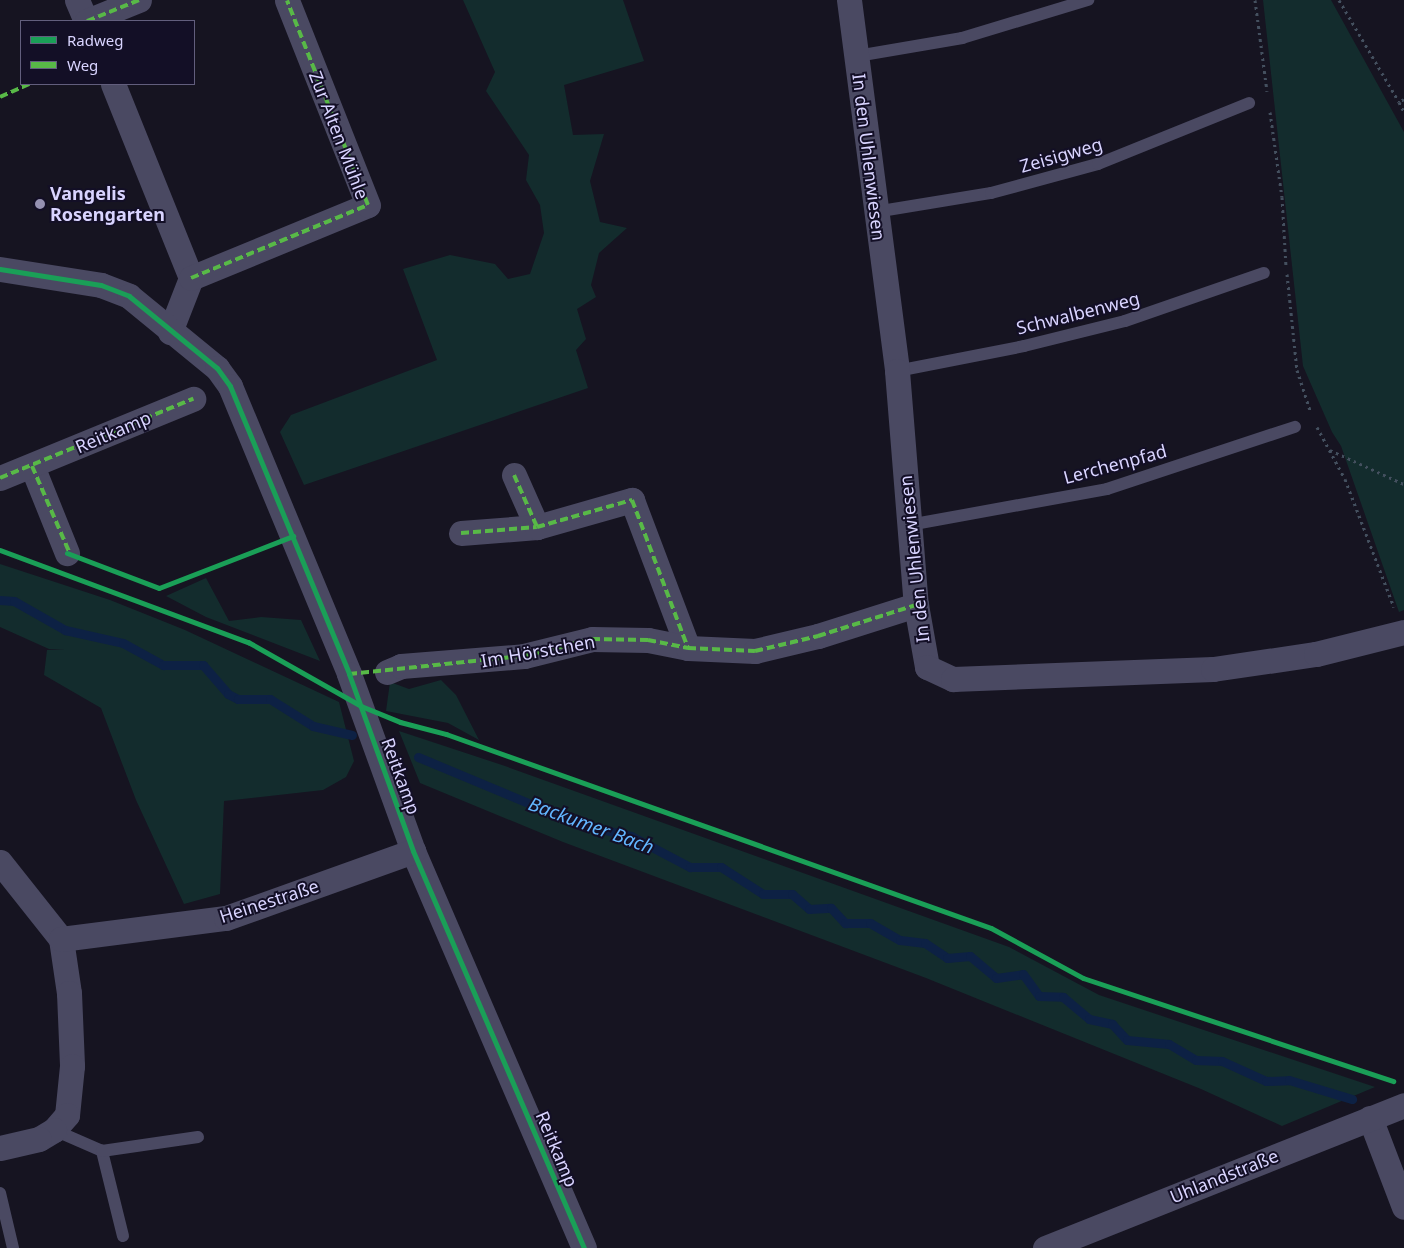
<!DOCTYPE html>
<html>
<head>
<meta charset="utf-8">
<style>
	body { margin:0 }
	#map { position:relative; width:1404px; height:1248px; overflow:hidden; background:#161421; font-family:"Noto Sans",sans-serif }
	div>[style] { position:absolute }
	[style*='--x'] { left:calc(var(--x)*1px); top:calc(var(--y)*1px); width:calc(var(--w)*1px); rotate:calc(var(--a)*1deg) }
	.green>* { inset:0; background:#132c2d }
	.stream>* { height:9px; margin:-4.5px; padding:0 4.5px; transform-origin:4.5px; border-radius:4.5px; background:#0d2144 }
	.path>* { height:3px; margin-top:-1.5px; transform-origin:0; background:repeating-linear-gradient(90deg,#44505f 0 2.5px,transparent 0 6.5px) }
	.service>* { height:12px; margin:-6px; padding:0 6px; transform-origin:6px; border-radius:6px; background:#4a4962 }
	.minor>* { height:25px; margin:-12.5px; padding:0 12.5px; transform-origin:12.5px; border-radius:12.5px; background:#4a4962 }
	.quiet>* { height:4px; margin-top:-2px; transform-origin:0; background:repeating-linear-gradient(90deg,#58b947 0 8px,transparent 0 12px) }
	.cycleway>* { height:5px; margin:-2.5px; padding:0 2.5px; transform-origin:2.5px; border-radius:2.5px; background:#1a9f57 }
	.dots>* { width:14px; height:14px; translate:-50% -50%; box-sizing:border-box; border:2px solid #130f26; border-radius:50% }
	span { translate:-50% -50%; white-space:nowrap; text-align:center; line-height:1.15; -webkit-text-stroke:4px #130f26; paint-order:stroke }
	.street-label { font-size:18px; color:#d9d4ff }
	.poi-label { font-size:18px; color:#d9d4ff; font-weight:700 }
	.left { translate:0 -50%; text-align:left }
	.water-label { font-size:19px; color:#62b6ff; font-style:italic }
	.legend { position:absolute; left:20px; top:20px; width:175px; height:65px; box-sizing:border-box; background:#130f26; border:1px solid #625e7d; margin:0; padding:6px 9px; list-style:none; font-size:15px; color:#d9d4ff }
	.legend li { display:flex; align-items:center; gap:10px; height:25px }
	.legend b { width:25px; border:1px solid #625e7d }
</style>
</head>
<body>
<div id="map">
	<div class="green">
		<i style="clip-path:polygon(463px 0,623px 0,644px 61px,564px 85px,573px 135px,604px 134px,590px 181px,600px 222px,627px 228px,599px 253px,591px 285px,596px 297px,577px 309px,586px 339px,576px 350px,588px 388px,304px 485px,280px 432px,291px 415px,437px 360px,403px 269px,450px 255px,495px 264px,508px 279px,530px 274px,544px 233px,540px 205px,526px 180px,529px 155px,486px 91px,495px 72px)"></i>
		<i style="clip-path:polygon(1263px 0,1331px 0,1404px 132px,1404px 610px,1399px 612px,1341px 446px,1332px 432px,1303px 366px)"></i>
		<i style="clip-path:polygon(0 564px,110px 600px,185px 630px,339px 702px,354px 761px,346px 777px,323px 790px,224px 801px,220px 894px,184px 904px,136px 800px,101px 708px,44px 675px,47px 650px,65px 649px,49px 649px,0 627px)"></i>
		<i style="clip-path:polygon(206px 578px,229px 621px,261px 617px,301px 620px,320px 661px,206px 617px,166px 596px)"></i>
		<i style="clip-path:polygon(441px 680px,456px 695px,479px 740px,448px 723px,386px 711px,390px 682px,409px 689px)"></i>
		<i style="clip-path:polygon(399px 731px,502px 765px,1009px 947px,1099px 995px,1375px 1087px,1282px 1126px,1201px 1089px,926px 978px,563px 842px,420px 783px)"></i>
	</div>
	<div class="stream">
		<i style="--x:0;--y:600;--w:14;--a:4"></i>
		<i style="--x:14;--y:601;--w:59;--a:29.6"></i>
		<i style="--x:65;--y:630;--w:59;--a:12.6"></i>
		<i style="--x:123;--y:643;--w:46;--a:28.8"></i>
		<i style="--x:163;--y:665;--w:40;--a:0"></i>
		<i style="--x:203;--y:665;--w:38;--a:49"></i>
		<i style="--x:228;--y:694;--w:11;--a:27"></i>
		<i style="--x:238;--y:699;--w:32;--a:0"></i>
		<i style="--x:270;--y:699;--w:51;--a:32.1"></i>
		<i style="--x:313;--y:726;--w:40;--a:13"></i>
		<i style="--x:418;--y:757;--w:174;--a:22.6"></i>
		<i style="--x:579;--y:824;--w:53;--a:13"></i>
		<i style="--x:631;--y:836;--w:67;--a:27.7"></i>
		<i style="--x:690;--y:867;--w:31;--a:0"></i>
		<i style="--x:721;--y:867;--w:50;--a:32.7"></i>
		<i style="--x:763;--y:894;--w:29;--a:0"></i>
		<i style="--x:792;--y:894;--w:23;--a:41"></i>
		<i style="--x:809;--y:909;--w:22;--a:-3"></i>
		<i style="--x:831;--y:908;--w:21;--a:47"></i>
		<i style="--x:845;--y:923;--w:25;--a:0"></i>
		<i style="--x:870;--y:923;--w:34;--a:30"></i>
		<i style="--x:900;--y:940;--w:25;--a:7"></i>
		<i style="--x:925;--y:943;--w:27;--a:34"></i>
		<i style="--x:947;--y:958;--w:23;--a:-5"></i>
		<i style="--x:970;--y:956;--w:34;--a:40"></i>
		<i style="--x:996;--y:978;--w:27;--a:-8"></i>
		<i style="--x:1023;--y:974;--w:27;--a:54"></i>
		<i style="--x:1039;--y:996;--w:24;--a:2"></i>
		<i style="--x:1063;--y:997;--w:34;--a:40"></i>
		<i style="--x:1089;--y:1019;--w:24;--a:12"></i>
		<i style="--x:1112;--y:1024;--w:22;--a:47"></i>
		<i style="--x:1127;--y:1040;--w:42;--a:5.4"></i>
		<i style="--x:1169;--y:1044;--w:31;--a:31"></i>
		<i style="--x:1196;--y:1060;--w:26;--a:2"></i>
		<i style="--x:1222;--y:1061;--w:48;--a:24.4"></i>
		<i style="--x:1266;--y:1081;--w:23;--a:-2"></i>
		<i style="--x:1289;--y:1080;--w:66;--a:16.8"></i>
	</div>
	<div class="path">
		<i style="--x:1255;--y:0;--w:92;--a:82.5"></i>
		<i style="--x:1339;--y:0;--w:118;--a:59.5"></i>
		<i style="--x:1404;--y:99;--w:6;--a:149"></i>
		<i style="--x:1399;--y:102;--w:11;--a:63"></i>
		<i style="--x:1270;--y:112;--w:86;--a:82"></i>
		<i style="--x:1282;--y:197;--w:70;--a:86.7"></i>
		<i style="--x:1287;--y:274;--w:97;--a:84.1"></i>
		<i style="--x:1297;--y:370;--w:42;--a:72"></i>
		<i style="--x:1317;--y:427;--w:59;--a:61.7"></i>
		<i style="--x:1345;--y:479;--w:137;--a:69.1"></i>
		<i style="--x:1330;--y:450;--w:81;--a:24.7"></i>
	</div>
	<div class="service">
		<i style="--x:857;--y:56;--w:107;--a:-9.7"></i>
		<i style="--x:962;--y:38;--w:132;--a:-16.8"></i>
		<i style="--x:875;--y:212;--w:118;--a:-9.3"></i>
		<i style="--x:991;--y:193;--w:111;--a:-15.2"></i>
		<i style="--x:1098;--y:164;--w:163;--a:-22"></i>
		<i style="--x:897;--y:371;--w:129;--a:-11.1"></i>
		<i style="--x:1024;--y:346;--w:104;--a:-13.9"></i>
		<i style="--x:1125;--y:321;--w:147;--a:-19.1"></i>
		<i style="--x:909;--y:525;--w:201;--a:-10.3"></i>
		<i style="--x:1107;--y:489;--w:198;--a:-18.3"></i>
		<i style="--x:54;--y:1130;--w:52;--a:23.6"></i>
		<i style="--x:0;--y:1193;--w:57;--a:76.7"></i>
		<i style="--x:123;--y:1236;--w:88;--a:-103.9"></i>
		<i style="--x:102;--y:1151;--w:97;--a:-8.3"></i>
	</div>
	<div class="minor">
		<i style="--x:77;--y:0;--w:23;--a:67"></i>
		<i style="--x:849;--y:0;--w:374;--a:82.6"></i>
		<i style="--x:897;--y:371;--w:235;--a:85.4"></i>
		<i style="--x:916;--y:605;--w:63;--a:79.9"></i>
		<i style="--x:927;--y:667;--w:29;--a:25"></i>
		<i style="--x:953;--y:679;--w:260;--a:-2.2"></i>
		<i style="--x:1213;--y:669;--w:104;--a:-8.3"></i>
		<i style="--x:1316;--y:654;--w:91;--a:-14"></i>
		<i style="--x:87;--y:21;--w:56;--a:-22"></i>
		<i style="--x:113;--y:84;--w:209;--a:68.1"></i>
		<i style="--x:191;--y:278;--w:58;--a:111.3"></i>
		<i style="--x:0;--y:269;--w:102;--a:9"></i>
		<i style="--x:101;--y:285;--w:30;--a:21"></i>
		<i style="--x:129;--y:296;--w:114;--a:39.3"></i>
		<i style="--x:217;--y:368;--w:22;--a:54"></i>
		<i style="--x:230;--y:386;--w:312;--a:67.5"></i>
		<i style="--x:349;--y:674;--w:188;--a:70.1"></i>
		<i style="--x:413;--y:851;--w:432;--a:66.7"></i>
		<i style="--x:191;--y:278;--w:191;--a:-22.4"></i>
		<i style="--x:368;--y:205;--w:220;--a:-111.6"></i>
		<i style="--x:32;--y:466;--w:94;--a:68.1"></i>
		<i style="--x:514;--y:475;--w:57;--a:66.1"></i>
		<i style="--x:0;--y:478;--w:209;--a:-22.3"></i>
		<i style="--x:461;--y:533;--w:76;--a:-4.5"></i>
		<i style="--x:537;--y:527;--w:99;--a:-15.9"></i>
		<i style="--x:632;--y:500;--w:158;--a:69.3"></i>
		<i style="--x:387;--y:672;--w:15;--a:-23"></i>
		<i style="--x:401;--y:666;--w:123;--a:-4.6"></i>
		<i style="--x:524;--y:656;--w:70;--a:-14"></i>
		<i style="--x:592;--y:639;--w:56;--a:1"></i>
		<i style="--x:648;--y:640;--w:41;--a:11.3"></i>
		<i style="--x:688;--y:648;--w:67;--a:2.6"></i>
		<i style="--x:755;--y:651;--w:65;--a:-13.4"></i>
		<i style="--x:818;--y:636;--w:103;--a:-17.6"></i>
		<i style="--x:0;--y:862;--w:98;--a:51.6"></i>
		<i style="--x:61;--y:939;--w:55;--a:81.6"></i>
		<i style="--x:69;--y:993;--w:73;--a:87.6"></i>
		<i style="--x:72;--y:1066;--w:49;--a:95.8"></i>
		<i style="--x:67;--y:1115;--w:20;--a:131"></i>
		<i style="--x:54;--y:1130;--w:17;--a:149"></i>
		<i style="--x:39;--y:1139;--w:40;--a:167"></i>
		<i style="--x:61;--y:939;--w:166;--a:-7.3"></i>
		<i style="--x:226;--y:918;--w:199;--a:-19.7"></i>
		<i style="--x:1370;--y:1118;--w:95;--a:69.1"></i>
		<i style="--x:1045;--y:1248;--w:386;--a:-21.7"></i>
	</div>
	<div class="quiet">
		<i style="--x:87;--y:21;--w:56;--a:-22"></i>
		<i style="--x:0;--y:97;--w:32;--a:-24"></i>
		<i style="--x:191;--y:278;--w:191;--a:-22.4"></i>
		<i style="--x:368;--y:205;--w:220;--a:-111.6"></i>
		<i style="--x:32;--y:466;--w:96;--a:66.6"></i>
		<i style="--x:514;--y:475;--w:57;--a:66.1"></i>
		<i style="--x:0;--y:478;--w:209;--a:-22.3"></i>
		<i style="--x:461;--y:533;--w:76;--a:-4.5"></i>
		<i style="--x:537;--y:527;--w:99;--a:-15.9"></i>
		<i style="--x:632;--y:500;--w:158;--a:69.3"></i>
		<i style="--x:349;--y:674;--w:176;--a:-5.9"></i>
		<i style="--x:524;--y:656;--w:70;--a:-14"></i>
		<i style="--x:592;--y:639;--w:56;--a:1"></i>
		<i style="--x:648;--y:640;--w:41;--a:11.3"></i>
		<i style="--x:688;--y:648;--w:67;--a:2.6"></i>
		<i style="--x:755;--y:651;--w:65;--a:-13.4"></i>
		<i style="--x:818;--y:636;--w:103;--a:-17.6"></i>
	</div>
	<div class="cycleway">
		<i style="--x:0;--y:269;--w:102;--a:9"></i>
		<i style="--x:101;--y:285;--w:30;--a:21"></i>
		<i style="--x:129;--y:296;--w:114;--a:39.3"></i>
		<i style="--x:217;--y:368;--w:22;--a:54"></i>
		<i style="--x:230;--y:386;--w:312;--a:67.5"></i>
		<i style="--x:349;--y:674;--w:188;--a:70.1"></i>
		<i style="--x:413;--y:851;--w:432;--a:66.7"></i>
		<i style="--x:0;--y:550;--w:265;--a:20.4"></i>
		<i style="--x:248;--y:642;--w:130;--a:29.5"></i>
		<i style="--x:361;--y:706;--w:42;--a:22.3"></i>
		<i style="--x:400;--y:722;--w:48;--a:14.6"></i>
		<i style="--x:446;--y:734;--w:578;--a:19.59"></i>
		<i style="--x:991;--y:928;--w:105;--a:28.5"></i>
		<i style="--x:1083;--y:978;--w:327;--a:18.4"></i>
		<i style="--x:67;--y:553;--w:98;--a:20.8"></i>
		<i style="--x:159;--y:588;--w:144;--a:-21.2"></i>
	</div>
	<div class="dots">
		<i style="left:40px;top:204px;background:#9591b1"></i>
	</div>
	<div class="street-label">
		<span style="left:339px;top:135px;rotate:69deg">Zur Alten Mühle</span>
		<span style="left:1061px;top:155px;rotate:-16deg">Zeisigweg</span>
		<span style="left:869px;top:157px;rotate:83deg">In den Uhlenwiesen</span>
		<span style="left:1078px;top:313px;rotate:-14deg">Schwalbenweg</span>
		<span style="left:113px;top:432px;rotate:-23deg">Reitkamp</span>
		<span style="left:1115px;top:464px;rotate:-15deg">Lerchenpfad</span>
		<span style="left:914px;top:559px;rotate:-96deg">In den Uhlenwiesen</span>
		<span style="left:538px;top:651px;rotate:-10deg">Im Hörstchen</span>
		<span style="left:401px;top:776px;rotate:70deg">Reitkamp</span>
		<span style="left:269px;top:901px;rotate:-18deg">Heinestraße</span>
		<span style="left:557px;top:1149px;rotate:67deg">Reitkamp</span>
		<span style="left:1224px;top:1176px;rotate:-22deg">Uhlandstraße</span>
	</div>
	<div class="poi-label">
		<span class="left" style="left:50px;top:204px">Vangelis<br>Rosengarten</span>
	</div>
	<div class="water-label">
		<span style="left:591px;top:826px;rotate:20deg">Backumer Bach</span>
	</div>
	<ul class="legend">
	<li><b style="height:6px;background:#1a9f57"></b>Radweg</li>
	<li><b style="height:6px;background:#58b947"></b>Weg</li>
	</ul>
</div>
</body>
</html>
